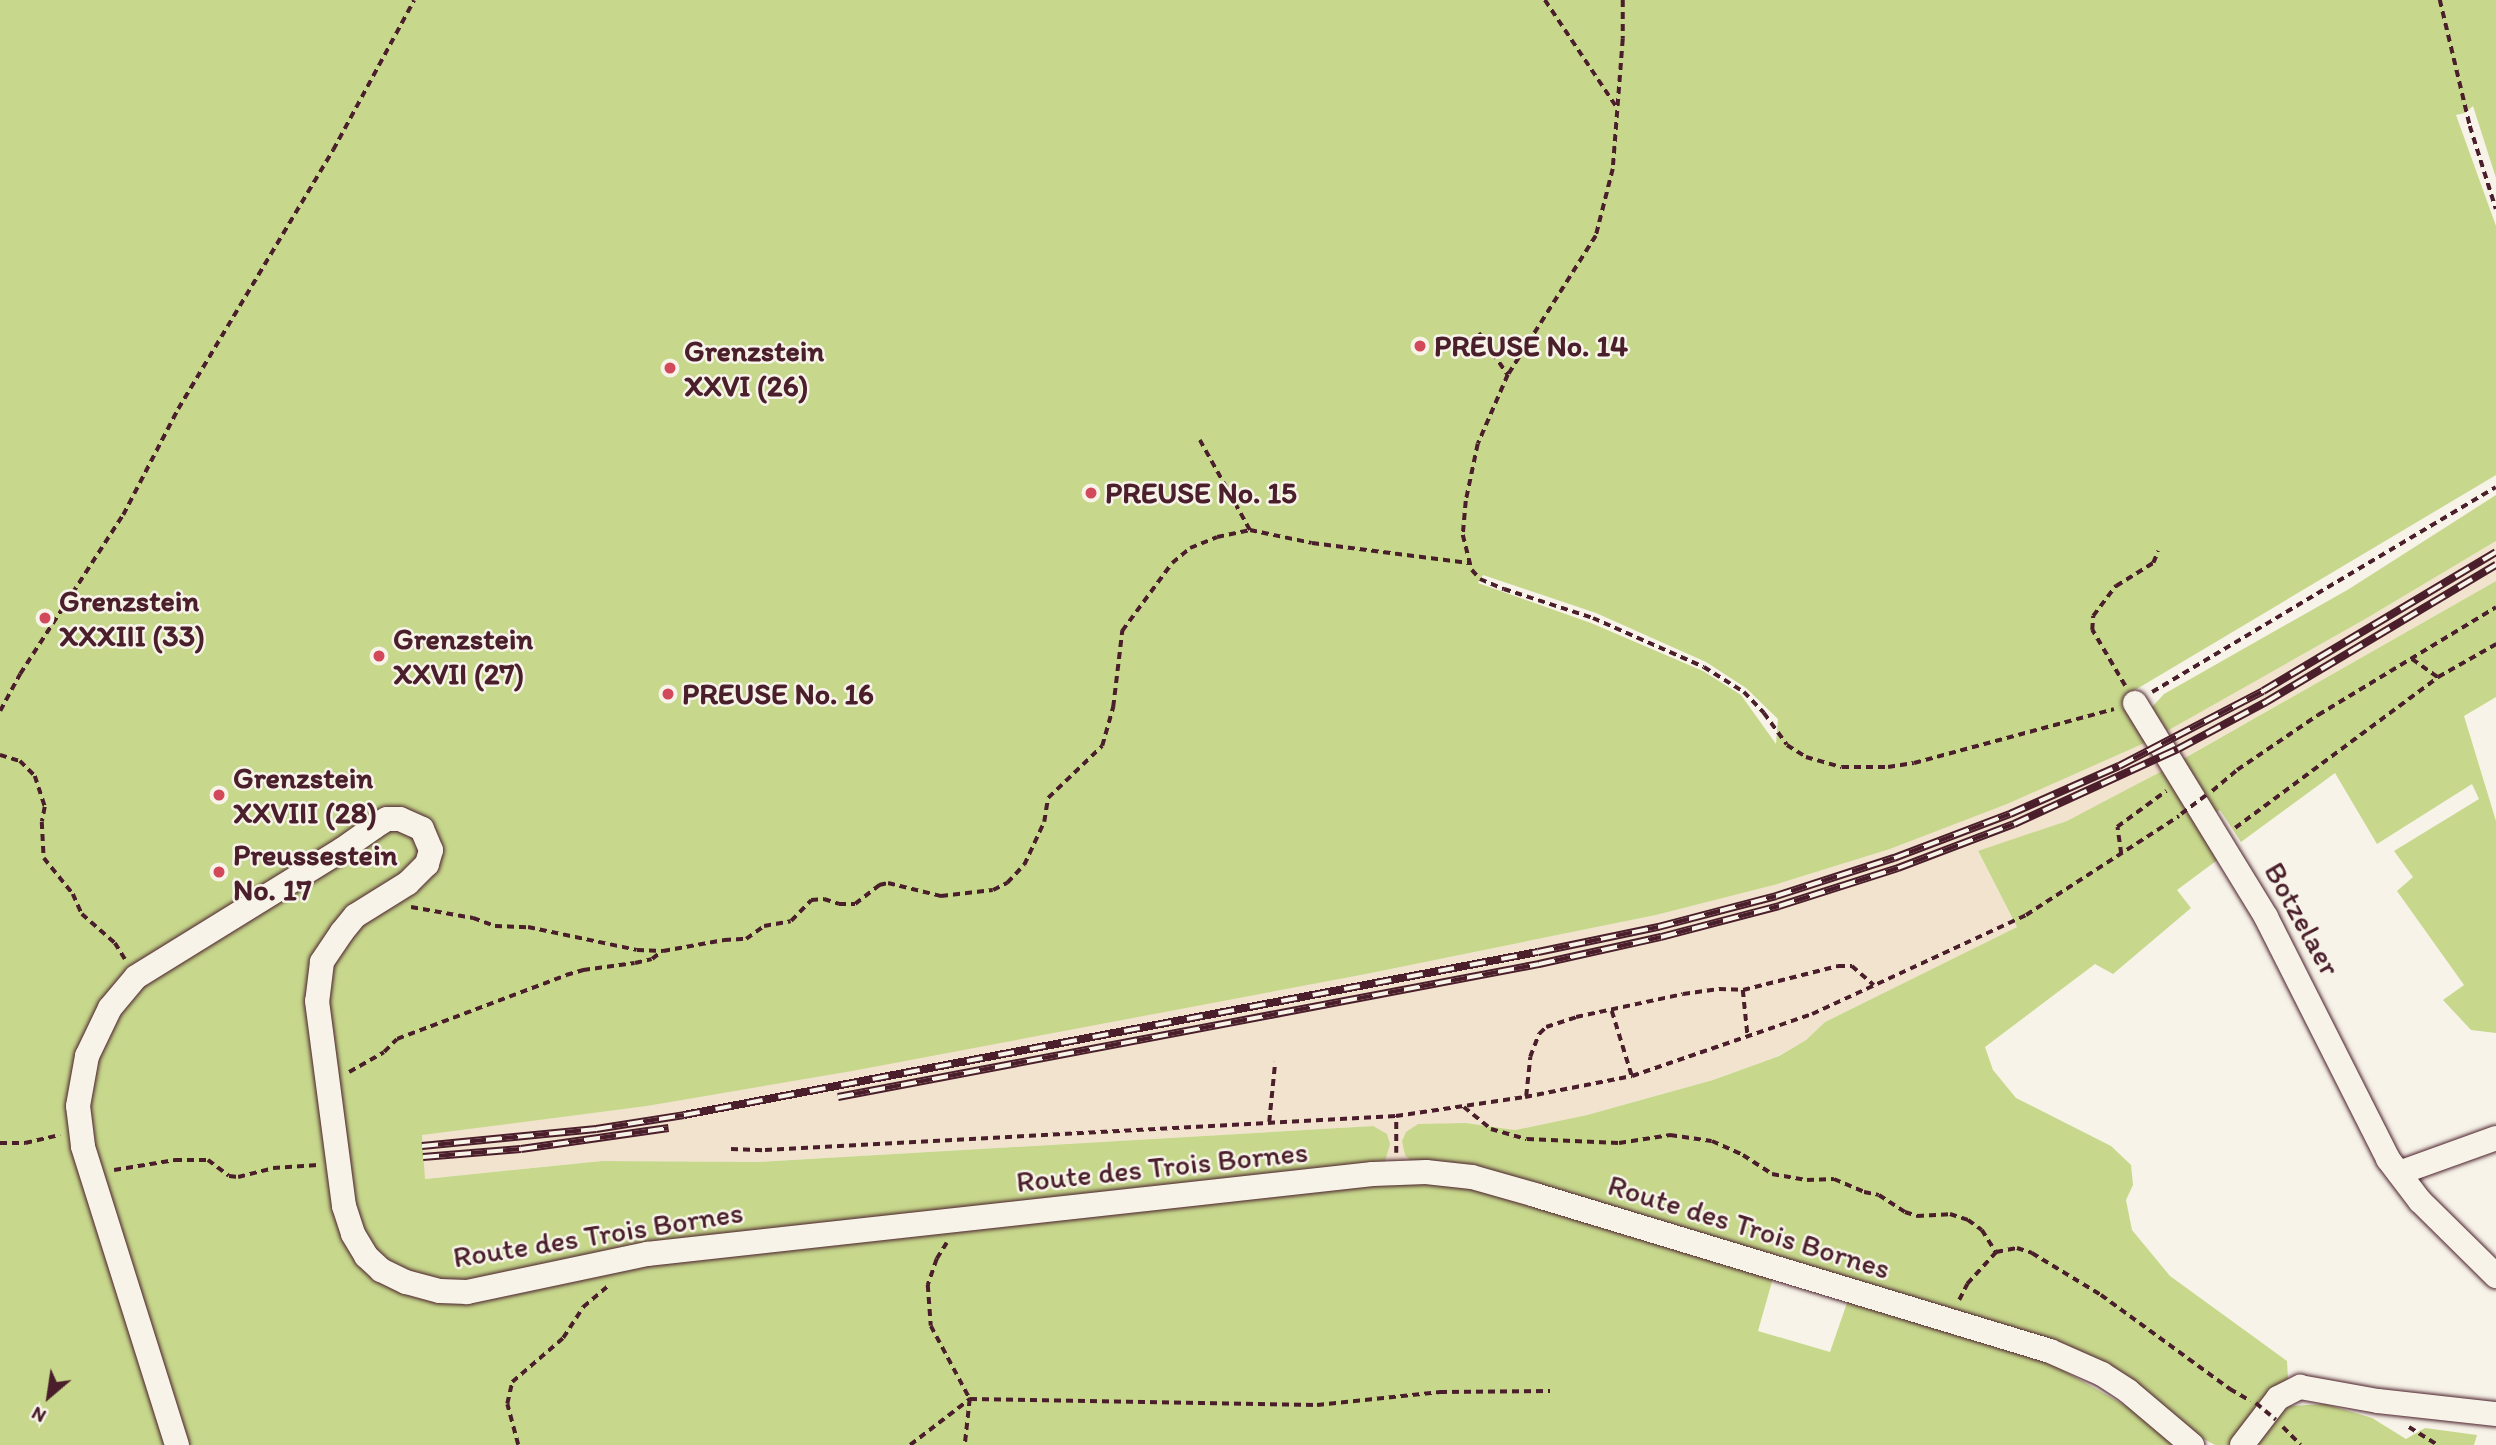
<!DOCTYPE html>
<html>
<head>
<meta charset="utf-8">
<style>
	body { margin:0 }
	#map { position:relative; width:2496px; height:1445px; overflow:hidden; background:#f7f3e8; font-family:Itim,sans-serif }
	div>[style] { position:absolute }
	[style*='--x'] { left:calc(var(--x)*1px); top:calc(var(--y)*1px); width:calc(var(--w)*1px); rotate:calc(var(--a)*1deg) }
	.built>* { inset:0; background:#f2e3cf }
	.green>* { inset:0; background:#c7d88c }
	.path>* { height:3.5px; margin-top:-1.75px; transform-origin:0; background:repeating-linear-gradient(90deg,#4a1f2b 0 7px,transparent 0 12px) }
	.roads { filter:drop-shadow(0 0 2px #4a1f2b) drop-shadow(0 0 2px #4a1f2b) }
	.minor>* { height:24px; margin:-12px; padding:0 12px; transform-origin:12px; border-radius:12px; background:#f7f3e8 }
	.rail>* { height:8px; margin-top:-4px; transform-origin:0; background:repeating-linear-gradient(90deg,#f7f3e8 0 16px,#4a1f2b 0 32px); box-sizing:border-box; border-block:2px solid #4a1f2b }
	.path-bridge>* { height:3.5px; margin-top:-1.75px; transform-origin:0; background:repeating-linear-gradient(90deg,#4a1f2b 0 7px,transparent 0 12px) }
	.dots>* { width:19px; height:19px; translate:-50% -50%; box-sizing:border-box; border:4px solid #f7f3e8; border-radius:50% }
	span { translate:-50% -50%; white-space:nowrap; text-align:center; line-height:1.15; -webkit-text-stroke:5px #f7f3e8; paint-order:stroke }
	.poi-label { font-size:30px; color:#4a1f2b; font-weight:700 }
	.left { translate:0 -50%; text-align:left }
	.street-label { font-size:30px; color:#4a1f2b }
	.north { position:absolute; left:14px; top:1361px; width:70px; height:70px; -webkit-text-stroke:5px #f7f3e8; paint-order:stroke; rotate:209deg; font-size:19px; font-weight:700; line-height:28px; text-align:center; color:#4a1f2b }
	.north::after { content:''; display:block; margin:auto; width:24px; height:32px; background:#4a1f2b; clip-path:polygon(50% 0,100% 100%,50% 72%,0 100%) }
</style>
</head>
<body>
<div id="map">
	<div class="built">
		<i style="clip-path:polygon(2496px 541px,2496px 581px,2117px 796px,2067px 821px,1978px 852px,2017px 927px,1825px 1022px,1806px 1040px,1778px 1056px,1713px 1080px,1587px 1115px,1515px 1130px,1466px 1123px,1413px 1163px,1384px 1165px,1373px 1126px,758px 1162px,602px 1161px,424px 1179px,422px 1134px,647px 1106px,1366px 974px,1656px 915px,1774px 885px,1890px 849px,2006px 804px,2147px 742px,2367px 618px)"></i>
	</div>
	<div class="green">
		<i style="clip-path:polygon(evenodd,0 0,2496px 0,2496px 178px,2473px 106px,2465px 113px,2456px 115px,2496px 226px,2496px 475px,2125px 696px,2147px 742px,2007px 804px,1890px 849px,1774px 885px,1656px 915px,1366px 974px,852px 1071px,647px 1106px,422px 1135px,425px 1179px,602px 1161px,758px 1162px,1373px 1126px,1387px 1134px,1390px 1144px,1384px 1165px,1426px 1183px,1472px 1186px,1773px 1278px,1758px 1331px,1830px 1352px,1848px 1300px,2043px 1359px,2133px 1410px,2173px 1445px,0 1445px,0 0,1483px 575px,1596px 613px,1706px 662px,1746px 688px,1778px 719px,1776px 744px,1741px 695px,1703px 671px,1591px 623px,1478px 583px,1483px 575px)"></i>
		<i style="clip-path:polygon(2496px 495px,2496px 541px,2367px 618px,2167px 731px,2152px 707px,2164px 694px,2349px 589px)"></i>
		<i style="clip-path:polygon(2496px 581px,2496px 697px,2464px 716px,2496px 821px,2496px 1033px,2471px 1030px,2443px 1000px,2464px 985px,2397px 891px,2413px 877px,2394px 851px,2479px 799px,2472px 784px,2377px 844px,2335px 773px,2241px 842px,2220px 810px,2198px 824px,2220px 858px,2177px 890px,2191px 908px,2113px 974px,2095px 964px,1985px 1047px,1993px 1070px,2016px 1098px,2111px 1146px,2131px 1165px,2133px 1185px,2126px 1200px,2132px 1230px,2170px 1276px,2287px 1361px,2288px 1379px,2263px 1398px,2229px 1445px,2215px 1445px,2188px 1431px,2101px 1368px,1413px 1163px,1405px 1155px,1402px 1141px,1406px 1132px,1418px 1124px,1466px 1123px,1515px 1130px,1587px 1115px,1713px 1080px,1779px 1056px,1806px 1040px,1825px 1022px,2017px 927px,1978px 851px,2067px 821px,2162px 771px,2182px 799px,2201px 787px,2183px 759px)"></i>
		<i style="clip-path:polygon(2325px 1404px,2372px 1418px,2406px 1439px,2425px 1428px,2477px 1435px,2474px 1445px,2251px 1445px,2276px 1416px,2290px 1406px)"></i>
	</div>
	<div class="path">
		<i style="--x:1545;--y:0;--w:128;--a:56.2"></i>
		<i style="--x:1623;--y:0;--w:39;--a:90"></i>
		<i style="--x:1623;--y:39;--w:130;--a:94.4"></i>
		<i style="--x:1613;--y:169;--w:69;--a:104.2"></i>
		<i style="--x:1596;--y:236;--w:165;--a:122.3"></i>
		<i style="--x:1508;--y:375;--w:75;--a:113.5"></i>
		<i style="--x:1478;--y:444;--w:58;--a:101.9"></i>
		<i style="--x:1466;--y:501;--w:34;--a:95"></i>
		<i style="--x:1463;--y:535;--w:36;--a:76"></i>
		<i style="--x:1472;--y:570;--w:12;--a:48"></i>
		<i style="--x:1480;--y:579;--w:26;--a:23"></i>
		<i style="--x:1504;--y:589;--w:94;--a:18"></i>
		<i style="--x:1593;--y:618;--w:121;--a:23.8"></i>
		<i style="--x:1704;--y:667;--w:47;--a:32"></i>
		<i style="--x:1744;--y:692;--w:29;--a:46"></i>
		<i style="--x:1764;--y:713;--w:39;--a:54"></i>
		<i style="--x:1787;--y:745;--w:22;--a:32"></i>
		<i style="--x:1806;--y:757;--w:37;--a:16"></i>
		<i style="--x:1842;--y:767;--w:46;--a:0"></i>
		<i style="--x:1888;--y:767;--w:26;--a:-9"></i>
		<i style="--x:1914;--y:763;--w:207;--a:-15.1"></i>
		<i style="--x:2440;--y:0;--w:130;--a:76.6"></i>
		<i style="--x:2470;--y:126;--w:87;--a:72.6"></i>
		<i style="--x:1479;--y:333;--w:51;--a:55.4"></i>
		<i style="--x:1200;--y:440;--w:103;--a:60.9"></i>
		<i style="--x:2412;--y:659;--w:32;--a:35"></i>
		<i style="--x:2125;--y:686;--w:65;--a:-120.5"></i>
		<i style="--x:2092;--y:630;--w:14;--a:-86"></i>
		<i style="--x:2093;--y:616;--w:38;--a:-53"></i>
		<i style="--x:2116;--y:586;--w:44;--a:-31.9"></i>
		<i style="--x:2153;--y:563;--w:13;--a:-67"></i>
		<i style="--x:2152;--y:692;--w:400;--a:-30.8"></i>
		<i style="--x:0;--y:711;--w:42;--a:-61.6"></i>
		<i style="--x:20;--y:674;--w:189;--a:-57.1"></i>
		<i style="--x:123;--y:515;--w:119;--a:-62.6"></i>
		<i style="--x:178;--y:409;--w:302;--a:-59.1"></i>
		<i style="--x:333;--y:150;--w:170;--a:-61.6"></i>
		<i style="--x:0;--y:755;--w:21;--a:17"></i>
		<i style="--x:20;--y:761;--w:21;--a:45"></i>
		<i style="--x:35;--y:776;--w:33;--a:72"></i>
		<i style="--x:45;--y:807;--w:15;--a:101"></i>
		<i style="--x:42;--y:822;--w:36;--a:87"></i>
		<i style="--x:44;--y:858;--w:46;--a:51.1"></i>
		<i style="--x:73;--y:894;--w:22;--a:66"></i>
		<i style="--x:82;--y:914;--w:44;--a:41.3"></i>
		<i style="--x:115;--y:943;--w:19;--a:58"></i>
		<i style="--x:2212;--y:791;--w:33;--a:-40"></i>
		<i style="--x:2237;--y:770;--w:98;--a:-34.2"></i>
		<i style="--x:2318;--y:715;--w:208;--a:-31.2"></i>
		<i style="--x:2235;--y:828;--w:253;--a:-36.6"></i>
		<i style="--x:2438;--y:677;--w:67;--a:-29.6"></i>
		<i style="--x:2121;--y:854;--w:27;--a:-98"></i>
		<i style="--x:2117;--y:827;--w:61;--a:-36.3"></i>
		<i style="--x:411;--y:907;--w:63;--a:10.1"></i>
		<i style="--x:473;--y:918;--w:23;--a:20"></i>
		<i style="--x:495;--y:926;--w:33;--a:2"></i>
		<i style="--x:528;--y:927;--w:111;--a:11.9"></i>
		<i style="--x:637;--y:950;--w:26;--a:2"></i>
		<i style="--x:663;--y:951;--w:62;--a:-10.2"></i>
		<i style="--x:724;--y:940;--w:22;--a:-3"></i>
		<i style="--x:746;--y:939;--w:22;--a:-36"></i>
		<i style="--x:764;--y:926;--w:27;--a:-10"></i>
		<i style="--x:791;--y:921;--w:29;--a:-46"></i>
		<i style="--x:811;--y:900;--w:13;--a:-4"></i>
		<i style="--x:824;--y:899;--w:16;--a:18"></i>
		<i style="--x:839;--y:904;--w:16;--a:0"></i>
		<i style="--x:855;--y:904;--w:31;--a:-38"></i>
		<i style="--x:879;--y:885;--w:9;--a:-13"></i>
		<i style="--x:888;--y:883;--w:55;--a:13.8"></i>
		<i style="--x:941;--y:896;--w:52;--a:-6.6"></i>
		<i style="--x:993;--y:890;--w:16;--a:-27"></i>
		<i style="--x:1007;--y:883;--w:25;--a:-47"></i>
		<i style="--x:1024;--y:865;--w:47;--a:-65.1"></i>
		<i style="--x:1044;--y:822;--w:24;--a:-81"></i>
		<i style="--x:1048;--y:798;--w:75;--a:-43.9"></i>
		<i style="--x:1102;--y:746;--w:41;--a:-74.2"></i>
		<i style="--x:1113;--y:707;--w:77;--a:-83.2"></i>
		<i style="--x:1122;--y:631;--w:84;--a:-53.7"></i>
		<i style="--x:1172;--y:563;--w:23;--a:-40"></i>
		<i style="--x:1190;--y:548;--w:29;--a:-22"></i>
		<i style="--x:1217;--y:537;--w:34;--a:-12"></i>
		<i style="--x:1250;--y:530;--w:63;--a:11.8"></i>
		<i style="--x:1312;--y:543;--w:158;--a:7.3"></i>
		<i style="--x:1743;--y:990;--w:98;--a:-14.2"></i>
		<i style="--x:1838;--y:966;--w:14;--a:0"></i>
		<i style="--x:1852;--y:966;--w:29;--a:41"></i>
		<i style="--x:1612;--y:1011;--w:68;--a:72.9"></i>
		<i style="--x:349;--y:1072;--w:40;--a:-29.7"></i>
		<i style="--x:384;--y:1052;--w:18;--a:-45"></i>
		<i style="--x:397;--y:1039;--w:181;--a:-20.7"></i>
		<i style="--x:566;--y:975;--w:18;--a:-16"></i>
		<i style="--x:583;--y:970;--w:52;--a:-7.7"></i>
		<i style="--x:635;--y:963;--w:17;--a:-13"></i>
		<i style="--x:652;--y:959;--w:11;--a:-38"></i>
		<i style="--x:1526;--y:1096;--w:39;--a:-84"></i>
		<i style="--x:1530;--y:1057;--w:25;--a:-69"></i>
		<i style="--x:1539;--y:1034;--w:10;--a:-45"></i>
		<i style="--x:1546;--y:1027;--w:32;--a:-18"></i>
		<i style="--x:1576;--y:1017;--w:109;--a:-12.1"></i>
		<i style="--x:1683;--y:994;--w:36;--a:-8"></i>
		<i style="--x:1719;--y:989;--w:24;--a:2"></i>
		<i style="--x:1743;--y:990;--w:48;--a:84.1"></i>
		<i style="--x:1464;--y:1107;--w:35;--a:39"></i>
		<i style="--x:1491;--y:1129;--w:37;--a:16"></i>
		<i style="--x:1527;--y:1139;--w:92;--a:2.5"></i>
		<i style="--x:1619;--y:1143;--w:52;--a:-8.9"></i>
		<i style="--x:1670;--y:1135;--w:42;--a:8.1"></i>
		<i style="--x:1712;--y:1141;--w:34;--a:24"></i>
		<i style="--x:1743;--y:1155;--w:35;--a:33"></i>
		<i style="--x:1772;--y:1174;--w:36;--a:10"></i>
		<i style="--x:1807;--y:1180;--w:27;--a:-2"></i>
		<i style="--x:1834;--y:1179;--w:33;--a:23"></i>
		<i style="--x:1864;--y:1192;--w:15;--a:11"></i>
		<i style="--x:1879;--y:1195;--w:31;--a:33"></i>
		<i style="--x:1905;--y:1212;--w:13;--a:18"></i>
		<i style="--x:1917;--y:1216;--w:33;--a:-3"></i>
		<i style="--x:1950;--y:1214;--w:19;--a:18"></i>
		<i style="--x:1968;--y:1220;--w:17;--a:36"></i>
		<i style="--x:1982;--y:1230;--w:26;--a:58"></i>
		<i style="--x:1269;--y:1122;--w:60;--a:-84.3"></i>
		<i style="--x:0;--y:1143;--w:25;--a:0"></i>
		<i style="--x:25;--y:1143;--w:36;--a:-13"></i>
		<i style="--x:731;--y:1149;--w:34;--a:2"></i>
		<i style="--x:765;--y:1150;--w:632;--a:-3.08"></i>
		<i style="--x:1396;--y:1153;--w:37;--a:-90"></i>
		<i style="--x:1396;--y:1116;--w:130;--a:-8.4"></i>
		<i style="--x:1525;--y:1097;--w:109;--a:-11.1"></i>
		<i style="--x:1632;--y:1076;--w:190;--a:-19"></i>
		<i style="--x:1812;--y:1014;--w:236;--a:-24.8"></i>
		<i style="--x:2026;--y:915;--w:182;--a:-32.9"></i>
		<i style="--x:114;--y:1170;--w:62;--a:-9.3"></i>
		<i style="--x:175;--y:1160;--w:33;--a:0"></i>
		<i style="--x:208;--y:1160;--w:26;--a:37"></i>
		<i style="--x:229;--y:1176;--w:9;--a:6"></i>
		<i style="--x:238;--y:1177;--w:36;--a:-14"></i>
		<i style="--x:273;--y:1168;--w:45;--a:-3.8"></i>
		<i style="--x:947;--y:1243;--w:19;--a:122"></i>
		<i style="--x:937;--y:1259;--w:28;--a:109"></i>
		<i style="--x:928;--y:1285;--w:41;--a:85.8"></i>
		<i style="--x:931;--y:1326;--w:83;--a:61.9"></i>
		<i style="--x:970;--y:1399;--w:46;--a:96.2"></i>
		<i style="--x:1959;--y:1300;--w:18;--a:-63"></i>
		<i style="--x:1967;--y:1284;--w:43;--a:-47.8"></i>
		<i style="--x:1996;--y:1252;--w:21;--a:-11"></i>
		<i style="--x:2017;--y:1248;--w:16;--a:18"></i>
		<i style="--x:2032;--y:1253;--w:81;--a:31.3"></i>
		<i style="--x:2101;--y:1295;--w:160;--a:36.1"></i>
		<i style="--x:2230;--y:1389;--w:24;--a:30"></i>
		<i style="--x:2283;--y:1427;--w:25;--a:45"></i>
		<i style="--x:2409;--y:1427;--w:34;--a:32"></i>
		<i style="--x:518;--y:1445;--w:42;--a:-105"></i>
		<i style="--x:507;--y:1404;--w:23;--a:-77"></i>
		<i style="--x:512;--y:1382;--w:67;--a:-40.8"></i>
		<i style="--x:563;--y:1338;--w:37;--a:-57"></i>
		<i style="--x:583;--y:1307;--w:34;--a:-40"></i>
		<i style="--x:910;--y:1445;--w:76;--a:-37.5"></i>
		<i style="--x:970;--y:1399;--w:347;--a:1"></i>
		<i style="--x:1317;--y:1405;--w:124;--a:-6"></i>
		<i style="--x:1440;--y:1392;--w:110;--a:-0.5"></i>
	</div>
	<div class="roads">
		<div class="minor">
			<i style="--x:2135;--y:703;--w:251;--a:58.5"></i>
			<i style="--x:2266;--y:917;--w:271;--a:63.2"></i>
			<i style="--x:2388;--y:1159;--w:53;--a:52.7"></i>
			<i style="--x:2420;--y:1201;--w:107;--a:44.6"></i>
			<i style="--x:2399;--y:1173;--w:103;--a:-19.8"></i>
			<i style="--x:177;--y:1445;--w:313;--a:-107.5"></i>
			<i style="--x:83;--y:1146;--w:40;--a:-97.1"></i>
			<i style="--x:78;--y:1106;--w:51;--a:-79.8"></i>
			<i style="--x:87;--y:1056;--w:53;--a:-64.4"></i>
			<i style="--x:110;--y:1008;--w:40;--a:-50"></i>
			<i style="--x:136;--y:977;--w:243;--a:-31.7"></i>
			<i style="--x:343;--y:849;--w:38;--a:-35"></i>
			<i style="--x:374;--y:827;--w:15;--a:-32"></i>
			<i style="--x:387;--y:819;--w:13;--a:0"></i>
			<i style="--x:400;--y:819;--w:24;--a:24"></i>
			<i style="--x:422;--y:829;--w:23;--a:67"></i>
			<i style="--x:431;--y:850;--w:15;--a:106"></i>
			<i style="--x:427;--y:864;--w:27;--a:135"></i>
			<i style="--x:408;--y:883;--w:62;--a:148.1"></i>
			<i style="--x:355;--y:916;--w:21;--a:129"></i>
			<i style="--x:342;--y:932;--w:36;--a:124"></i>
			<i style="--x:322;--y:962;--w:39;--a:97"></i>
			<i style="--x:317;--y:1001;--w:207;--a:82.5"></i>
			<i style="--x:344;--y:1206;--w:29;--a:72"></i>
			<i style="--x:353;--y:1234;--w:26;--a:59"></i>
			<i style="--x:366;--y:1256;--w:21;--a:43"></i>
			<i style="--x:381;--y:1270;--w:28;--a:26"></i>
			<i style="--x:406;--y:1282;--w:35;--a:15"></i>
			<i style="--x:440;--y:1291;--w:27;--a:2"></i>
			<i style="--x:467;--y:1292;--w:184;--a:-11.9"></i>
			<i style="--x:647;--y:1254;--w:730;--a:-6.29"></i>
			<i style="--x:1373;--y:1174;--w:53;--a:-2.2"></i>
			<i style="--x:1426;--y:1172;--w:46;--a:6.2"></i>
			<i style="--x:1472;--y:1177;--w:66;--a:15.9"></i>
			<i style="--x:1535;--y:1195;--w:538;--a:16.85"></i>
			<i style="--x:2050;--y:1351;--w:57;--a:23.9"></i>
			<i style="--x:2102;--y:1374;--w:31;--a:33"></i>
			<i style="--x:2128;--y:1391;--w:84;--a:40.2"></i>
			<i style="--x:2242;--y:1445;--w:59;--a:-52.5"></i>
			<i style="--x:2278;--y:1398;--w:25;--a:-27"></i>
			<i style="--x:2300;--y:1387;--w:79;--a:10.2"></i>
			<i style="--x:2378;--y:1401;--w:119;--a:6.3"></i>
		</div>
	</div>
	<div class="rail">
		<i style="--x:838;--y:1097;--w:714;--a:-10.74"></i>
		<i style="--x:1539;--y:964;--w:125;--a:-12.5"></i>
		<i style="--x:1661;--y:937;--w:122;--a:-14.7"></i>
		<i style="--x:1779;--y:906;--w:125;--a:-17.7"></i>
		<i style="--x:1898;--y:868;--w:124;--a:-20.8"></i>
		<i style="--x:2014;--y:824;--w:180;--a:-24.6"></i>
		<i style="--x:2178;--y:749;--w:100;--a:-28.1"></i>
		<i style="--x:2266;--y:702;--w:268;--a:-30.8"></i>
		<i style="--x:422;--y:1146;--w:175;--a:-5.6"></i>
		<i style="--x:596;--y:1129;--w:89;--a:-9"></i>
		<i style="--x:684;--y:1115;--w:869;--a:-10.81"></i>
		<i style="--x:1538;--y:952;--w:123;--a:-11.8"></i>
		<i style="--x:1658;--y:927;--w:122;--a:-14.7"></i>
		<i style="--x:1776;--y:896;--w:124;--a:-17.9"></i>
		<i style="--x:1894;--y:858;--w:124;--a:-20.8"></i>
		<i style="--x:2010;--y:814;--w:119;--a:-23.8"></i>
		<i style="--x:2119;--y:766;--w:162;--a:-27.5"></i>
		<i style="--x:2263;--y:691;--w:271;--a:-30.8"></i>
		<i style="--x:423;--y:1157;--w:98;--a:-4.7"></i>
		<i style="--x:521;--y:1149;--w:149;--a:-8.1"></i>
	</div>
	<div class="path-bridge">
		<i style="--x:2181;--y:814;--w:34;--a:-37"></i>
		<i style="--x:2256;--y:1403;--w:26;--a:40"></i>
	</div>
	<div class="dots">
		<i style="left:1420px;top:346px;background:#d1495b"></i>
		<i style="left:670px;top:368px;background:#d1495b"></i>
		<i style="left:1091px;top:493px;background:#d1495b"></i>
		<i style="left:45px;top:618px;background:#d1495b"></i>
		<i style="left:379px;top:656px;background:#d1495b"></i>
		<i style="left:668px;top:694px;background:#d1495b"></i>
		<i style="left:219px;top:795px;background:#d1495b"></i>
		<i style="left:219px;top:872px;background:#d1495b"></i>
	</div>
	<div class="poi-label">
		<span class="left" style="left:1434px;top:346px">PREUSE No. 14</span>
		<span class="left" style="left:684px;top:368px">Grenzstein<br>XXVI (26)</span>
		<span class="left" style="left:1105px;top:493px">PREUSE No. 15</span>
		<span class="left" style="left:59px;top:618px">Grenzstein<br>XXXIII (33)</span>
		<span class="left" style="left:393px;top:656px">Grenzstein<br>XXVII (27)</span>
		<span class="left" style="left:682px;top:694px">PREUSE No. 16</span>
		<span class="left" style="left:233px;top:795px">Grenzstein<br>XXVIII (28)</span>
		<span class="left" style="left:233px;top:872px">Preussestein<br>No. 17</span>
	</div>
	<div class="street-label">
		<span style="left:2302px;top:919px;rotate:61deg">Botzelaer</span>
		<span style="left:1162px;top:1167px;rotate:-6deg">Route des Trois Bornes</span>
		<span style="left:1749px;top:1227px;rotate:17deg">Route des Trois Bornes</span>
		<span style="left:598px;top:1235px;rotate:-9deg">Route des Trois Bornes</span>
	</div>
	<div class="north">N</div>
</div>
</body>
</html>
